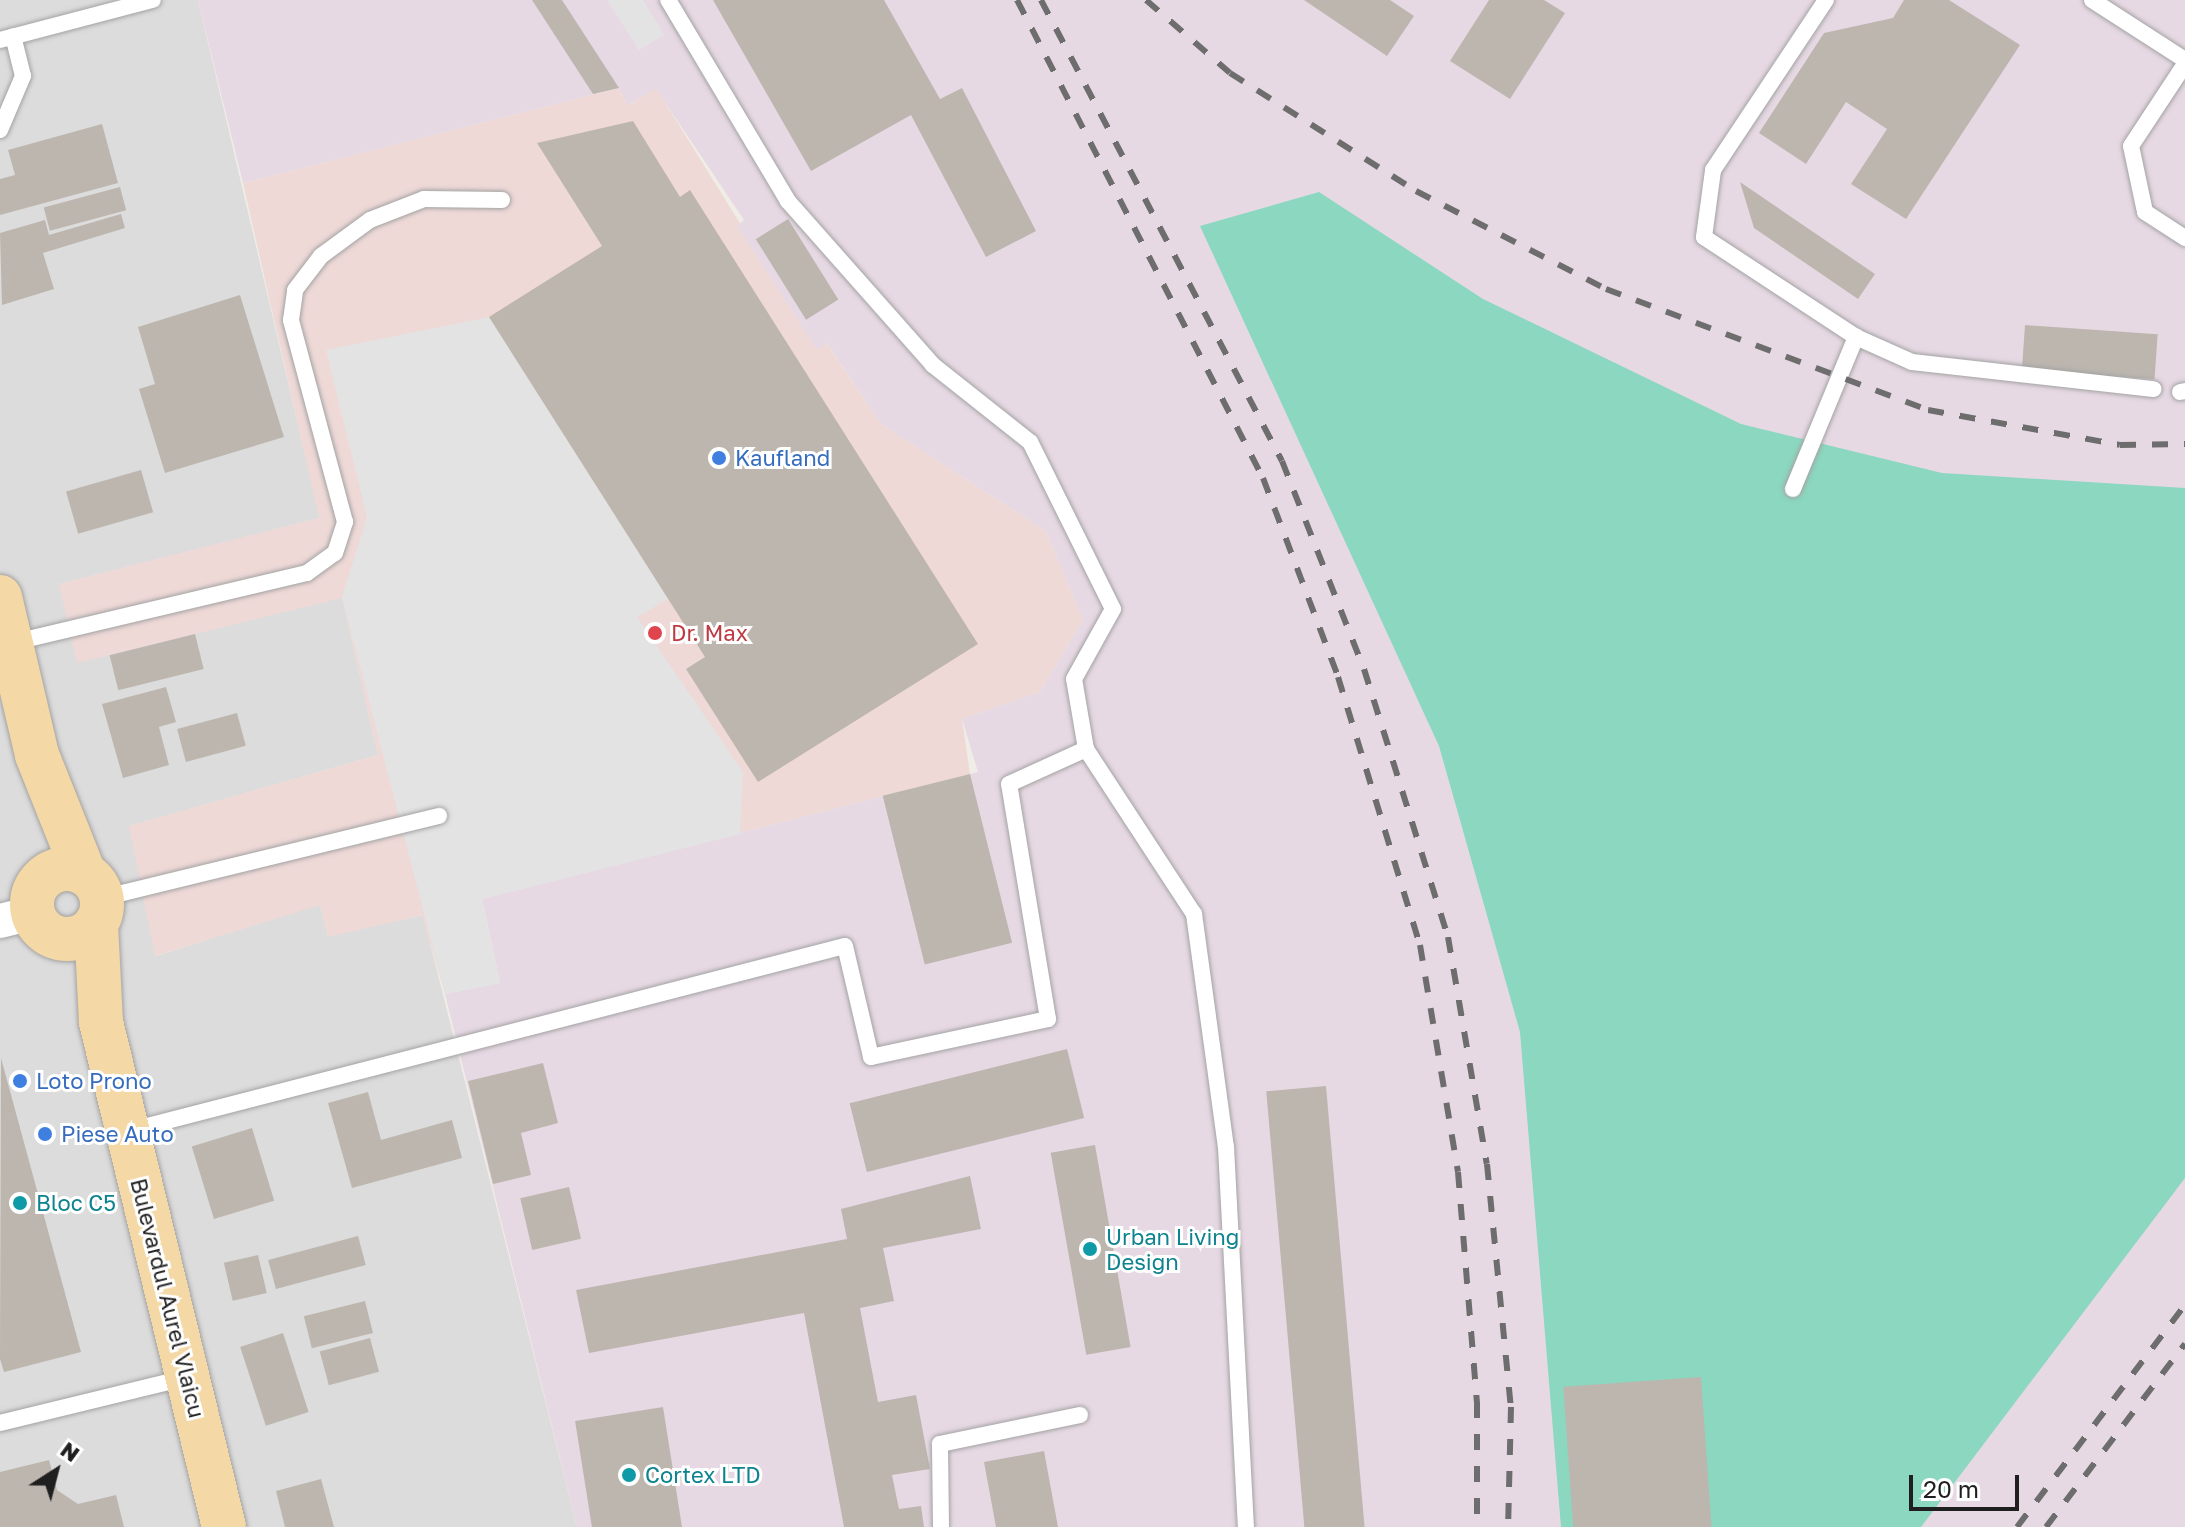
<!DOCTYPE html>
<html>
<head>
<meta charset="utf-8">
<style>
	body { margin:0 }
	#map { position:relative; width:2185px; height:1527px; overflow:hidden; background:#efede6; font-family:"Golos Text",sans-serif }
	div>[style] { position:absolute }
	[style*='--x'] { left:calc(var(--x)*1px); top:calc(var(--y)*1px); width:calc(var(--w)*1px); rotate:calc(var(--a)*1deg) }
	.residential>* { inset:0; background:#dddcdc }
	.commercial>* { inset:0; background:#eed9d7 }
	.industrial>* { inset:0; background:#e7d9e4 }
	.pitch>* { inset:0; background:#8bd7bf }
	.parking>* { inset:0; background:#e3e3e3 }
	.building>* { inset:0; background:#bcb6af; transform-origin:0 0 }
	.roads { filter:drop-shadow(0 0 2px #a3a3a3) drop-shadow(0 0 2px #a3a3a3) }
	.lane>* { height:16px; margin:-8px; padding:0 8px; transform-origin:8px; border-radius:8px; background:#fff }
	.street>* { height:34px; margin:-17px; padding:0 17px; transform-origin:17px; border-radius:17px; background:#fff }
	.primary>* { height:44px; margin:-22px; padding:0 22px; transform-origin:22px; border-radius:22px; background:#f4d8a6 }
	.primary>.ring { margin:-22px; padding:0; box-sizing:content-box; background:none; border:44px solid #f4d8a6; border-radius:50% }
	.rail>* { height:6px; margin-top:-3px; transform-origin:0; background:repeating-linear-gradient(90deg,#6d6d6d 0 16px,transparent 0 32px) }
	.dots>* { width:22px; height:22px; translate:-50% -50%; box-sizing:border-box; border:4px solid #fff; border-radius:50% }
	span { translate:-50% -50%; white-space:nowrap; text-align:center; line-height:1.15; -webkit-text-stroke:6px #fff; paint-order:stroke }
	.shop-label { font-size:22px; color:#366cbe }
	.left { translate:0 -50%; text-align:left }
	.health-label { font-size:22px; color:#be3a42 }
	.culture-label { font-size:22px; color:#0d838f }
	.street-label { font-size:22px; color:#1f1f1f }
	.north { position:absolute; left:16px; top:1431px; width:80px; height:80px; -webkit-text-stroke:6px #fff; paint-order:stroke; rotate:36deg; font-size:22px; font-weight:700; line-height:32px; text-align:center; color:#1f1f1f }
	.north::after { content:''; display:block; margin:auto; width:28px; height:36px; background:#1f1f1f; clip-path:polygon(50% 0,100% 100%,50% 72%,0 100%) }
	.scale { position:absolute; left:1909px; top:1475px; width:110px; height:36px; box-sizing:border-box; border:4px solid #1f1f1f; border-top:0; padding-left:10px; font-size:24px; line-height:28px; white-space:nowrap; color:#1f1f1f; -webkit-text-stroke:6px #fff; paint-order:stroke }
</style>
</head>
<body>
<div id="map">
	<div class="residential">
		<i style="clip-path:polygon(0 0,198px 0,320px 518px,60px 584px,77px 662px,342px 597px,378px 755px,130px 826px,156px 956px,320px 904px,328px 936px,423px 915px,577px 1527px,0 1527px)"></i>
	</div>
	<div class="commercial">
		<i style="clip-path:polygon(619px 88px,629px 105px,656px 88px,818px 349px,826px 342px,881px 424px,1046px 531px,1083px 620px,1040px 692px,962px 719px,970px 774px,482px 899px,445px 994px,422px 915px,328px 937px,320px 905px,155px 956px,129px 826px,378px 755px,342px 598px,77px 663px,59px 584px,319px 518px,243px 183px)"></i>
	</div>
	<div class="industrial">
		<i style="clip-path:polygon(198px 0,2185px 0,2185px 1527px,577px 1527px,445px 994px,500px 983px,482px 899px,978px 772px,962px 719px,1040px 692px,1083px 620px,1046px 531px,881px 424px,827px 343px,817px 350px,737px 226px,744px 220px,656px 89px,628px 105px,619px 88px,243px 183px)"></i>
	</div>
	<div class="pitch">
		<i style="clip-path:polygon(1319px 192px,1483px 299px,1741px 424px,1942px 473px,2185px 488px,2185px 1178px,1921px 1527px,1561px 1527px,1520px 1032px,1439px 746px,1200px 226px)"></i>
	</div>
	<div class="parking">
		<i style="clip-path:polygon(607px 0,643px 0,664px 35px,639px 50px)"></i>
		<i style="clip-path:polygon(489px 317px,668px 599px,637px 617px,743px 772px,740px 834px,482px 899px,500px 983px,445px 994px,342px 597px,367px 517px,326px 350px)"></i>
	</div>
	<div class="building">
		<i style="clip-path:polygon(532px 0,562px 0,619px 88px,593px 94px)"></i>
		<i style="clip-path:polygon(713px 0,884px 0,940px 99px,962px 88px,1036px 231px,986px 257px,911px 115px,811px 171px)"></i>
		<i style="clip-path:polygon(1304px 0,1390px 0,1414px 16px,1387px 56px)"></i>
		<i style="clip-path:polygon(1489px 0,1544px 0,1565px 13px,1510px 99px,1450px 61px)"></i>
		<i style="clip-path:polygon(1904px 0,1949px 0,2020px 45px,1906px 219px,1851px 184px,1887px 129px,1846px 102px,1806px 164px,1759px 133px,1824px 33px,1893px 18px)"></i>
		<i style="clip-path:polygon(633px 121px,680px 197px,690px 190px,978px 644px,758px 782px,686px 669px,705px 657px,489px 317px,602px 246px,537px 143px)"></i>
		<i style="clip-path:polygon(102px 124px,118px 183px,0 215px,0 179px,15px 175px,8px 150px)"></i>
		<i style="clip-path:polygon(1740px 182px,1875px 274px,1858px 299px,1754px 228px)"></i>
		<i style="left:120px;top:187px;width:24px;height:79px;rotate:75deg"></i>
		<i style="clip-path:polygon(121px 214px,125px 228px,43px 253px,54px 289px,2px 305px,0 233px,45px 220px,49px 235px)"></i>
		<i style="left:788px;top:219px;width:95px;height:38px;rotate:58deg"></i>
		<i style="clip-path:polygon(240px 295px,284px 437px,165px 473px,139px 389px,155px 384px,138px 327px)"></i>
		<i style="left:2025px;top:325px;width:133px;height:45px;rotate:4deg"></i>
		<i style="left:141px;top:470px;width:44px;height:78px;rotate:74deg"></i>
		<i style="left:195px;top:634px;width:36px;height:88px;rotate:76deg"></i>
		<i style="clip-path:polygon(166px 687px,176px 722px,159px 727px,169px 765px,123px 778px,102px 704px)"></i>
		<i style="left:237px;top:713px;width:34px;height:62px;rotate:75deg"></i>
		<i style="left:970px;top:774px;width:174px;height:90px;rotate:76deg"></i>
		<i style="left:1067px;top:1049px;width:71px;height:224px;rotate:76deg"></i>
		<i style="clip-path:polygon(1px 1058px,81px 1352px,4px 1372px,0 1359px)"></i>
		<i style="clip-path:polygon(543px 1063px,558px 1123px,521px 1133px,531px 1175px,493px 1184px,468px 1081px)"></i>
		<i style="left:1326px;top:1086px;width:443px;height:60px;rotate:85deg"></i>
		<i style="clip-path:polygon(368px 1092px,381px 1140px,452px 1120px,462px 1158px,352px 1188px,328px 1103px)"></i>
		<i style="left:252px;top:1128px;width:76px;height:63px;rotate:73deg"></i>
		<i style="left:1095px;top:1145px;width:205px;height:45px;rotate:80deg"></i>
		<i style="clip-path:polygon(970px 1176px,981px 1229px,883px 1248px,894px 1301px,860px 1308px,878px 1402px,916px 1395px,930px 1469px,892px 1475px,899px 1509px,921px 1506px,924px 1527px,844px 1527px,804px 1313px,589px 1353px,576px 1290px,847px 1239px,841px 1209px)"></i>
		<i style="left:569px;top:1187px;width:53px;height:50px;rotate:77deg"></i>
		<i style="left:358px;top:1236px;width:30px;height:93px;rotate:75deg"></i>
		<i style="left:258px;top:1255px;width:39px;height:35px;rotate:77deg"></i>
		<i style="left:365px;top:1301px;width:33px;height:63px;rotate:76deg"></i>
		<i style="left:283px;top:1333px;width:83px;height:45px;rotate:72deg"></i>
		<i style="left:370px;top:1338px;width:35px;height:52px;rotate:75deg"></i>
		<i style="left:1701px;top:1377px;width:150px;height:138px;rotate:86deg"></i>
		<i style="left:663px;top:1407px;width:122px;height:89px;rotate:81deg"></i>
		<i style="clip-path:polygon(1044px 1451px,1058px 1527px,996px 1527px,984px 1462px)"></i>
		<i style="clip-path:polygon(49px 1460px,57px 1490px,78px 1504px,116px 1495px,124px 1527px,0 1527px,0 1472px)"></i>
		<i style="clip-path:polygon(321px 1479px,334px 1527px,285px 1527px,276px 1491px)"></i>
	</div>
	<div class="roads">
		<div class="lane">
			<i style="--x:2092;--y:0;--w:111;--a:32.8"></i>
			<i style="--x:0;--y:40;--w:158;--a:-14.7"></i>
			<i style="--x:2185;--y:64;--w:98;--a:123.4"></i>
			<i style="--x:2131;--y:146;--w:67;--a:78"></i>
			<i style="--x:2145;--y:212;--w:48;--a:33"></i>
			<i style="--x:0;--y:130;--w:59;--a:-66.9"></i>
			<i style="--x:23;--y:76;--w:41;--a:-104"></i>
			<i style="--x:1856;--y:337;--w:61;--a:24.1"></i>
			<i style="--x:1912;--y:362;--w:243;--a:6.4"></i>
			<i style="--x:2180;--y:392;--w:5;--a:-11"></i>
			<i style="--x:1793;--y:489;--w:165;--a:-67.5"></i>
			<i style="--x:1856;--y:337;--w:182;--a:-146.7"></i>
			<i style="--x:1704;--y:237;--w:68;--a:-82.3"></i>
			<i style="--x:1713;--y:170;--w:204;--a:-56.4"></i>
			<i style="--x:11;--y:643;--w:304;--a:-13.3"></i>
			<i style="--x:307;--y:573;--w:34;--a:-36"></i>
			<i style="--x:335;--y:553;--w:33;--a:-72"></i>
			<i style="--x:345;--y:522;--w:209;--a:-105"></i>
			<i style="--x:291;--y:320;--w:30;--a:-82"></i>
			<i style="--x:295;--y:290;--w:43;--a:-52.6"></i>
			<i style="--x:321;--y:256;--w:61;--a:-36.3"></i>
			<i style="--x:370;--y:220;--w:58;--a:-21.3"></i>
			<i style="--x:424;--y:199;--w:78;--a:0.7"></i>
			<i style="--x:1086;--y:749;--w:197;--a:56.8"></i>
			<i style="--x:1194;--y:914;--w:235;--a:82.2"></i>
			<i style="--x:1226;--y:1147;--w:381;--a:87"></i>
			<i style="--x:102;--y:898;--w:347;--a:-13.7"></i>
			<i style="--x:128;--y:1131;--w:740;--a:-14.47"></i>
			<i style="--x:845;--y:946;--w:114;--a:76.8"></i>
			<i style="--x:871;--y:1057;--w:181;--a:-12.1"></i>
			<i style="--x:1048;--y:1019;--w:238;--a:-99.4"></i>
			<i style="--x:1009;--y:784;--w:85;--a:-24.4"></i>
			<i style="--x:1086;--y:749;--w:71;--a:-99.7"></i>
			<i style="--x:1074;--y:679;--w:80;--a:-60.9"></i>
			<i style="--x:1113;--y:609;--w:186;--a:-116.4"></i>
			<i style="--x:1030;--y:442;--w:124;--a:-141.6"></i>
			<i style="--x:933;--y:365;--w:219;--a:-131.5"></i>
			<i style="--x:788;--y:201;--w:234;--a:-120.8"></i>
			<i style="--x:0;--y:1423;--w:190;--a:-13.7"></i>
			<i style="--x:941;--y:1527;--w:83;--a:-90.7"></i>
			<i style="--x:940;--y:1444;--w:143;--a:-11.7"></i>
		</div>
		<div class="street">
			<i style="--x:0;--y:921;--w:34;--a:-14"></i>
		</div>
		<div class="primary">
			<i style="--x:0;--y:597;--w:162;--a:76.8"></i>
			<i style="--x:37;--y:755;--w:127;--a:68.3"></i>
			<i class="ring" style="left:32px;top:869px;width:26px;height:26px"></i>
			<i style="--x:96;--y:924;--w:98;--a:87.1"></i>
			<i style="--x:101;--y:1022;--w:520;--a:76.31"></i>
		</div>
	</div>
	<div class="rail">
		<i style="--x:1017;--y:0;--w:538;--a:62.77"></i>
		<i style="--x:1263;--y:478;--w:213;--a:69.3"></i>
		<i style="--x:1338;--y:677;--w:280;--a:73"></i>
		<i style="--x:1420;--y:945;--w:230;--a:80.5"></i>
		<i style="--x:1458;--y:1172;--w:231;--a:85.3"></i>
		<i style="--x:1477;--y:1402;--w:125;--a:90"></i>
		<i style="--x:1041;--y:0;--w:520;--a:62.4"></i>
		<i style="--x:1282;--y:461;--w:224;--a:68.5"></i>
		<i style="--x:1364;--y:669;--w:281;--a:72.6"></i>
		<i style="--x:1448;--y:937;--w:230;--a:80.3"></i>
		<i style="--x:1487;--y:1164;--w:244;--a:84.4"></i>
		<i style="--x:1511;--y:1407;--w:120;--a:91.4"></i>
		<i style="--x:1146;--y:0;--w:111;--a:41"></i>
		<i style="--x:1230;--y:73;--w:220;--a:32.4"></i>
		<i style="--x:1416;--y:191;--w:214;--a:27.3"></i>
		<i style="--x:1606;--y:289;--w:344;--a:20.6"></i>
		<i style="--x:1928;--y:410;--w:195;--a:10.3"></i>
		<i style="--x:2120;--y:445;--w:65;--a:-0.9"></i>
		<i style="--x:2017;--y:1527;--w:278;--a:-52.9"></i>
		<i style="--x:2046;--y:1527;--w:230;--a:-52.8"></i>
	</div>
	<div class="dots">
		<i style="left:719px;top:458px;background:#3f7fe0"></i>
		<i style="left:655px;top:633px;background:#e0444e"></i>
		<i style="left:20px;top:1081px;background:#3f7fe0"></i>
		<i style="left:45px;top:1134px;background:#3f7fe0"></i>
		<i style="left:20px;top:1203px;background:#0f9aa8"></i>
		<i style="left:1090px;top:1249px;background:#0f9aa8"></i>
		<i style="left:629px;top:1475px;background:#0f9aa8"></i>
	</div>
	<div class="shop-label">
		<span class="left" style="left:735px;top:458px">Kaufland</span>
		<span class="left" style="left:36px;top:1081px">Loto Prono</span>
		<span class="left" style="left:61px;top:1134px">Piese Auto</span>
	</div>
	<div class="health-label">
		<span class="left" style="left:671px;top:633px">Dr. Max</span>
	</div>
	<div class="culture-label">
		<span class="left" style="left:36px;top:1203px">Bloc C5</span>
		<span class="left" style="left:1106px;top:1249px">Urban Living<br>Design</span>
		<span class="left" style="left:645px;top:1475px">Cortex LTD</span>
	</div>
	<div class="street-label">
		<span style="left:168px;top:1298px;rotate:76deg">Bulevardul Aurel Vlaicu</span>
	</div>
	<div class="north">N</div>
	<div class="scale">20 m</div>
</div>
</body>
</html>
